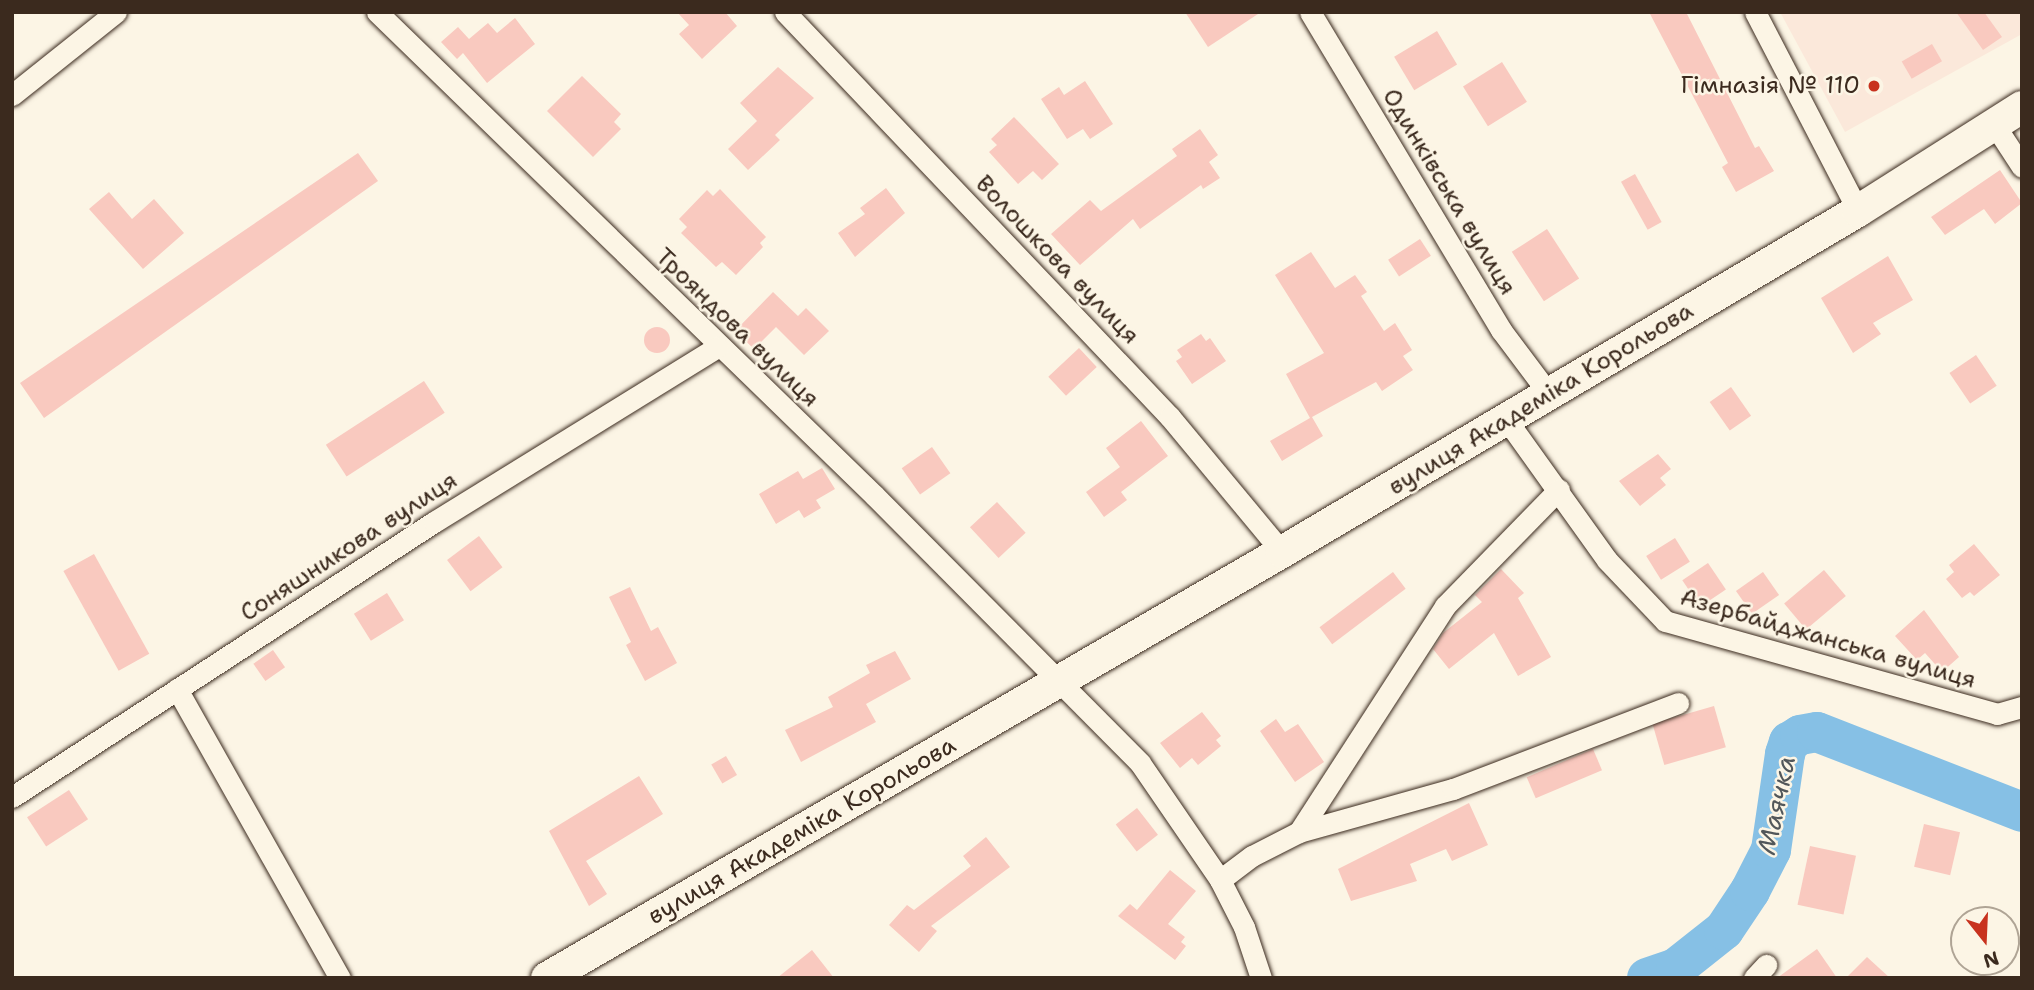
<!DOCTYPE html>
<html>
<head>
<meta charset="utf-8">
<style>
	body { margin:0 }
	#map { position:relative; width:2034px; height:990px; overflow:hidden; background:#fcf5e5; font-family:"Shantell Sans",sans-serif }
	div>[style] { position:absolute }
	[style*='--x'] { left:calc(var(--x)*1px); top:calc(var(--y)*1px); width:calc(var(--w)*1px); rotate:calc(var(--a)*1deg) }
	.built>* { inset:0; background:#fbe8da }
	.river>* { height:40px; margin:-20px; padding:0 20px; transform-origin:20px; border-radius:20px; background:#86c0e5 }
	.building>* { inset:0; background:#f9c9bf; transform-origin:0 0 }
	.round { border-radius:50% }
	.roads { filter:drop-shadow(0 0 2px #3b2a1e) drop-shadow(0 0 2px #3b2a1e) }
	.minor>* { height:21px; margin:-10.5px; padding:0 10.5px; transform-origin:10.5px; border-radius:10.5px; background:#fcf5e5 }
	.secondary>* { height:32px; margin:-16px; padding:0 16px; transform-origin:16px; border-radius:16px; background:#fcf5e5 }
	.dots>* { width:19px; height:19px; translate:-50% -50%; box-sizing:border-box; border:4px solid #fcf5e5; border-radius:50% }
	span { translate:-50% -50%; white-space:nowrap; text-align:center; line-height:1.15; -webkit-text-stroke:5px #fcf5e5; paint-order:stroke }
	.poi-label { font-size:24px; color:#3b2a1e }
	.right { translate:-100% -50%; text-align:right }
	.street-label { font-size:24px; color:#3b2a1e }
	.water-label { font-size:26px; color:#52575a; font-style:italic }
	.frame { position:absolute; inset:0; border:14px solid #3b2a1e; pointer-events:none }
	.north { position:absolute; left:1950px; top:906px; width:70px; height:70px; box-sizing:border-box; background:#fcf5e5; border:2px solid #afa495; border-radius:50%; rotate:162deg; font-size:19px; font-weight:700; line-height:28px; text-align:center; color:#3b2a1e }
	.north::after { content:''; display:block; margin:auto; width:24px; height:32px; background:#c8321e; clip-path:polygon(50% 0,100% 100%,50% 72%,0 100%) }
</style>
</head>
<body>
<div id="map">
	<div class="built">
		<i style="clip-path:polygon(1780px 12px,2022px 12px,2022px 34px,1845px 132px)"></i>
	</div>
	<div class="river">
		<i style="--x:1647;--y:978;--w:31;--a:-19"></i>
		<i style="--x:1676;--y:968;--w:61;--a:-38.4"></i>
		<i style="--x:1724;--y:930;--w:47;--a:-56.3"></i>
		<i style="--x:1750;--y:891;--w:46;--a:-62.9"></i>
		<i style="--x:1771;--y:850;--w:97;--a:-81.7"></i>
		<i style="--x:1785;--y:754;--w:13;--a:-72"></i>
		<i style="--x:1789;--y:742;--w:13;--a:-32"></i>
		<i style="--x:1800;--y:735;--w:17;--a:-10"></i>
		<i style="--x:1817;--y:732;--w:220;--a:21.3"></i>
	</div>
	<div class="building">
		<i style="clip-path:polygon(677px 12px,725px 12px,737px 26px,702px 59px,679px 34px,689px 25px)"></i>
		<i style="clip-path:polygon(1185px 12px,1261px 12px,1208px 47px)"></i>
		<i style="clip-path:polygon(1649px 12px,1686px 12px,1755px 148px,1759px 146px,1774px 171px,1736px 192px,1722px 167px,1728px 163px)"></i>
		<i style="clip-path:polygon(1956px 12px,1984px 12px,2002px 37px,1983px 50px)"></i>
		<i style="clip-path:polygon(515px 18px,535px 44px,487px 83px,463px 53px,457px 59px,441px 42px,458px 27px,469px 39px,488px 23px,497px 33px)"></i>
		<i style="left:1437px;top:31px;width:39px;height:50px;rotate:59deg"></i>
		<i style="left:1932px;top:44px;width:20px;height:35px;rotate:60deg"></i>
		<i style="left:1502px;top:62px;width:47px;height:46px;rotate:58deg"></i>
		<i style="clip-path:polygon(778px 67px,814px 98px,775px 135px,780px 140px,748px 170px,728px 149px,757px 121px,740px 103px)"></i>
		<i style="clip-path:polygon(582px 76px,621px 114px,614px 122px,621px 129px,593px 157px,547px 111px)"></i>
		<i style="clip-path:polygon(1085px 81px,1113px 124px,1090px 139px,1083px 129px,1067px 139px,1041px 99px,1059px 87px,1064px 95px)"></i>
		<i style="clip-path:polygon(1014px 117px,1059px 164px,1042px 180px,1033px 171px,1018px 184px,989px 152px,997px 145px,991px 139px)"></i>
		<i style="clip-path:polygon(1200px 129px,1218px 155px,1209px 162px,1220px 178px,1203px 189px,1201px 185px,1140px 229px,1133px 219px,1080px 265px,1051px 234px,1090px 200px,1101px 211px,1177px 156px,1172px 149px)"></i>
		<i style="clip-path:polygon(358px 153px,378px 181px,44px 418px,20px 383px)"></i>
		<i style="clip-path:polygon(2000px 170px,2022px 203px,1995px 224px,1984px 209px,1945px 235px,1931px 217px)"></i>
		<i style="left:1635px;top:174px;width:55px;height:16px;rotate:61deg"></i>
		<i style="clip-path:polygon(886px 188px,905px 213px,855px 257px,838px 233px,865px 214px,860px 208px)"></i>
		<i style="clip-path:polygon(720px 189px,766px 237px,760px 243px,763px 247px,736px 275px,722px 262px,716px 267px,681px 233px,687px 227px,679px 219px,707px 190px,713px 196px)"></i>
		<i style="clip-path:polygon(109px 192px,132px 219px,154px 199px,184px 233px,143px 269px,89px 209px)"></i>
		<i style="left:1547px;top:229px;width:59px;height:42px;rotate:57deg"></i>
		<i style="left:1420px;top:239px;width:20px;height:38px;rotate:57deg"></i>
		<i style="clip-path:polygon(1311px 252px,1335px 288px,1355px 275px,1367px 292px,1361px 296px,1384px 331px,1395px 323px,1412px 350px,1403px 356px,1413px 370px,1382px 391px,1376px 382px,1312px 417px,1323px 436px,1282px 461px,1270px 441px,1310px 418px,1286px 374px,1324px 353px,1275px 275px)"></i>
		<i style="clip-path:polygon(1888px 256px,1913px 300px,1873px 323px,1881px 334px,1853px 353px,1821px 298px)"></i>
		<i style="clip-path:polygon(773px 292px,798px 316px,806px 308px,829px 331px,804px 355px,776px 327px,754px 349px,735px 331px)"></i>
		<i class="round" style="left:644px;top:327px;width:26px;height:26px"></i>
		<i style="clip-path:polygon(1201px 334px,1206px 341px,1210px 338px,1226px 361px,1192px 384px,1176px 361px,1182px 357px,1177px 350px)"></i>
		<i style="left:1079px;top:348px;width:26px;height:42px;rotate:47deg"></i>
		<i style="left:1976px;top:355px;width:37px;height:32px;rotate:56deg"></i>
		<i style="left:424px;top:381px;width:38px;height:117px;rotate:57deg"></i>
		<i style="left:1731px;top:387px;width:35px;height:26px;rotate:55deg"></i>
		<i style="clip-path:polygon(1141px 421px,1168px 456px,1121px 492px,1127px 500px,1104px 517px,1086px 492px,1120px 467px,1106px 448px)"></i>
		<i style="left:932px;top:447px;width:32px;height:37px;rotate:55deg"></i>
		<i style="clip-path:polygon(1658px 454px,1671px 469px,1660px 478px,1666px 485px,1640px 506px,1619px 481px)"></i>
		<i style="clip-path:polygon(822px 468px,835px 489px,816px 500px,821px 508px,804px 518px,799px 510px,776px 524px,759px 494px,798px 471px,803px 479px)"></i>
		<i style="left:997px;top:502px;width:42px;height:37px;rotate:47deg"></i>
		<i style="left:479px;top:536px;width:39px;height:40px;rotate:53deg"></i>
		<i style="left:1675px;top:538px;width:28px;height:34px;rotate:58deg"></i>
		<i style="clip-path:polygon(1974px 544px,2000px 575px,1974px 596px,1970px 592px,1962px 598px,1946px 579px,1954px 572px,1949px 565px)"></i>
		<i style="left:94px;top:554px;width:114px;height:35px;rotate:61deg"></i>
		<i style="left:1708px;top:563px;width:32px;height:31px;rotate:56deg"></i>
		<i style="clip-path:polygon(1501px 569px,1524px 593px,1518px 598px,1551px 657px,1518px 676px,1494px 633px,1449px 669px,1433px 649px,1443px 633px,1482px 602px,1475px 595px)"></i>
		<i style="left:1824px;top:570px;width:34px;height:52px;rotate:50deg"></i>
		<i style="left:1393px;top:572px;width:21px;height:92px;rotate:53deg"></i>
		<i style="left:1763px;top:572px;width:28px;height:33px;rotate:55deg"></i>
		<i style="clip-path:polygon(630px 587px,651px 631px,658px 627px,677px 663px,645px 681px,626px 645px,631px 642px,609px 597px)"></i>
		<i style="left:387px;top:593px;width:32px;height:39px;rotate:58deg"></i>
		<i style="clip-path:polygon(1924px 610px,1959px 657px,1942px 672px,1925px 653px,1917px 660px,1895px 636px)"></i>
		<i style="left:273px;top:650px;width:21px;height:24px;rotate:55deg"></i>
		<i style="clip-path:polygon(895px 651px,911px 679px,866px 704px,876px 722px,801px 762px,785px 730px,833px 707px,828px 697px,870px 673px,866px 665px)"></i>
		<i style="left:1714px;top:706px;width:43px;height:64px;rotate:74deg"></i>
		<i style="clip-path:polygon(1202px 712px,1221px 736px,1216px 740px,1221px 746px,1198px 765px,1192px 758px,1180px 768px,1160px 743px)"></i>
		<i style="clip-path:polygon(1276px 719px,1285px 732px,1298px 724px,1324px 762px,1295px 782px,1260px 731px)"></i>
		<i style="left:1593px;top:749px;width:23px;height:72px;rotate:67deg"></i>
		<i style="left:726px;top:756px;width:22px;height:17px;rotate:60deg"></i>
		<i style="clip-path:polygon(639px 776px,663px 814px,586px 861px,607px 894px,589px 906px,549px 831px)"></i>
		<i style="left:69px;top:790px;width:35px;height:50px;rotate:57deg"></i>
		<i style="clip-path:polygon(1469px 803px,1488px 845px,1452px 861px,1446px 849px,1410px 864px,1417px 881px,1351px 901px,1338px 869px)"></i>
		<i style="left:1137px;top:808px;width:34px;height:27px;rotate:52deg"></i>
		<i style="left:1924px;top:824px;width:37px;height:44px;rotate:13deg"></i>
		<i style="clip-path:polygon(986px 837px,1010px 867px,931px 926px,937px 931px,919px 952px,889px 925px,907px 905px,914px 910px,971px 866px,963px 856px)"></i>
		<i style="left:1810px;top:846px;width:47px;height:60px;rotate:12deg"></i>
		<i style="clip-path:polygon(1170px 870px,1196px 891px,1168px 924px,1185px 937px,1181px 942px,1186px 946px,1175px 960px,1118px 916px,1130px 904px,1137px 910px)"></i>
		<i style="clip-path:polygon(1817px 949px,1837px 978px,1777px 978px)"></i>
		<i style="clip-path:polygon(812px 950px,834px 978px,777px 978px)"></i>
		<i style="clip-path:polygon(1867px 957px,1890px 978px,1846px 978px)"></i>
	</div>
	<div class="roads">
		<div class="minor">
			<i style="--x:377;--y:12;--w:694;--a:44.18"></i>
			<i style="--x:875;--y:496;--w:376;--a:45.2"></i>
			<i style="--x:1140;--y:763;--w:142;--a:55.6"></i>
			<i style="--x:1220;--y:880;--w:53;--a:62.9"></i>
			<i style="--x:1244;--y:927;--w:54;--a:71.6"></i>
			<i style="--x:785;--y:12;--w:559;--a:46.45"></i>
			<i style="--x:1170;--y:417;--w:175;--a:50.3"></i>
			<i style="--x:1310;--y:12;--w:371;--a:59"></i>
			<i style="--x:1501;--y:330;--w:80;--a:53.1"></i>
			<i style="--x:1755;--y:12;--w:224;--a:62.6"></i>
			<i style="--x:12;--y:95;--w:133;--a:-38.6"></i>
			<i style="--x:1994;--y:124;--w:51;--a:56.9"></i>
			<i style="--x:1506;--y:419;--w:173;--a:54.4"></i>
			<i style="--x:1607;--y:560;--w:84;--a:46.4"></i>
			<i style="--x:1665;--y:621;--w:345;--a:15.6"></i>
			<i style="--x:1997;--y:714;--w:26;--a:-16"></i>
			<i style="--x:177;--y:689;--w:332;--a:60.6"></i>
			<i style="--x:12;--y:797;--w:504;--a:-33.09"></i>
			<i style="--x:434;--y:522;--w:333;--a:-31.7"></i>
			<i style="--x:1299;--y:832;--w:160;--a:-15.6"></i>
			<i style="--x:1453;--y:789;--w:241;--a:-20.9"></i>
			<i style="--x:1220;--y:880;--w:40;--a:-37"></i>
			<i style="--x:1252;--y:856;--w:53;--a:-27.1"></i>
			<i style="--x:1299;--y:832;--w:269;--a:-57.1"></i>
			<i style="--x:1445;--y:606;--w:163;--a:-45.7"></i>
			<i style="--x:1754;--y:978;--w:18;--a:-47"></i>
		</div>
		<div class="secondary">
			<i style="--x:547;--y:978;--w:850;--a:-30.1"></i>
			<i style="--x:1282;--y:552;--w:669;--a:-30.63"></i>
			<i style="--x:1858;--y:211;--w:194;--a:-32.4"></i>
		</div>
	</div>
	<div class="dots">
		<i style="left:1874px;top:86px;background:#c8321e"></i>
	</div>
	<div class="poi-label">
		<span class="right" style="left:1860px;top:86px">Гімназія № 110</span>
	</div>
	<div class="street-label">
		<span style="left:1449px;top:192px;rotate:59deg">Одинківська вулиця</span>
		<span style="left:1057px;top:260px;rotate:46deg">Волошкова вулиця</span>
		<span style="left:737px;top:328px;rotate:44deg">Трояндова вулиця</span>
		<span style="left:1541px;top:399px;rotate:-31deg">вулиця Академіка Корольова</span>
		<span style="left:349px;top:547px;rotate:-33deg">Соняшникова вулиця</span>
		<span style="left:1828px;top:639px;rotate:16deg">Азербайджанська вулиця</span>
		<span style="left:802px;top:831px;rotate:-30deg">вулиця Академіка Корольова</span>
	</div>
	<div class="water-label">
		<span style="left:1776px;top:805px;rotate:-78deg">Маячка</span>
	</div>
	<div class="frame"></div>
	<div class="north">N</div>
</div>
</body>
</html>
